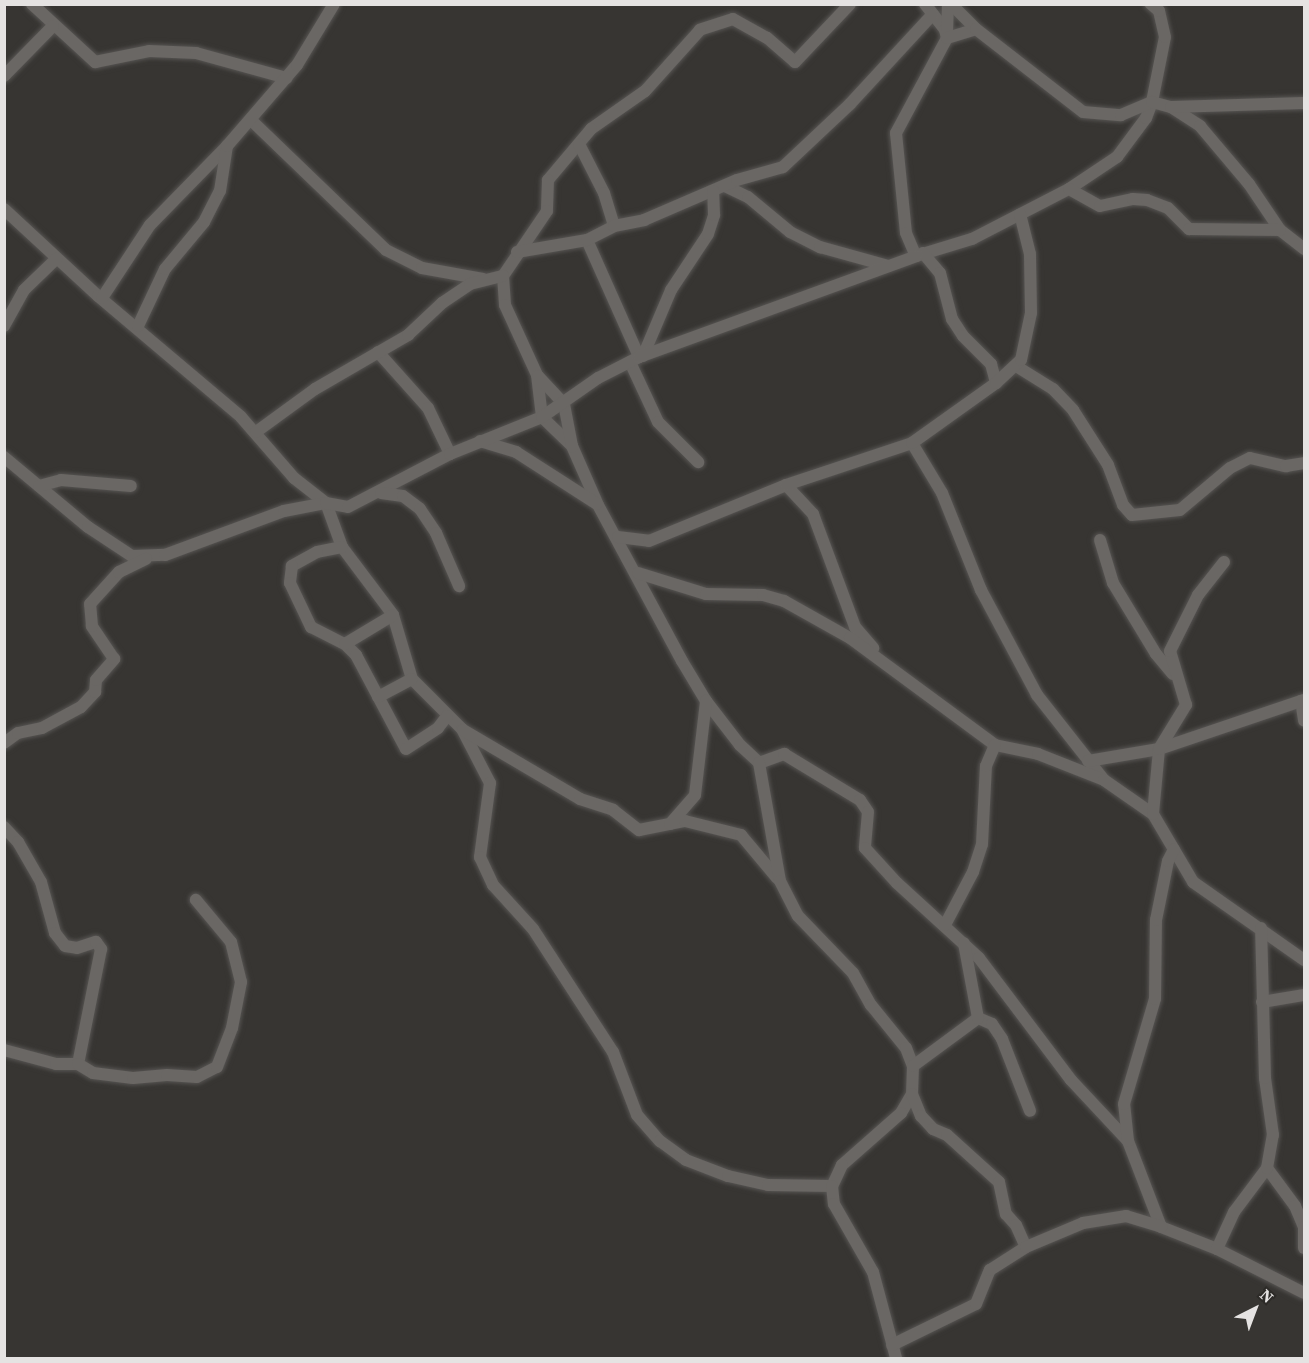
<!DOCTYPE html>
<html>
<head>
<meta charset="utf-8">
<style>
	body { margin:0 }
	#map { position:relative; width:1309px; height:1363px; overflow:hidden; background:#373532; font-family:"Source Serif 4",serif }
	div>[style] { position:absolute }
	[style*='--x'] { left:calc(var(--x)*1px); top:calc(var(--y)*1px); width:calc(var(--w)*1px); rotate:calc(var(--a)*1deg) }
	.roads { filter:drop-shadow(0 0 2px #565452) drop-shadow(0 0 2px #565452) }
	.minor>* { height:12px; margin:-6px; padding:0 6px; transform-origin:6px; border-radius:6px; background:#6a6764 }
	span { translate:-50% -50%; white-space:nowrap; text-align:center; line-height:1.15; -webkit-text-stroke:4.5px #2d2b28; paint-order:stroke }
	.frame { position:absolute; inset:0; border:6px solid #e5e3e2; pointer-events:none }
	.north { position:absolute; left:1225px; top:1279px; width:60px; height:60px; -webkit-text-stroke:4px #2d2b28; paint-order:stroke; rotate:42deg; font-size:16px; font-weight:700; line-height:24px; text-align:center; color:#e5e3e2 }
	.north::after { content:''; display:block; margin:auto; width:21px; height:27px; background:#e5e3e2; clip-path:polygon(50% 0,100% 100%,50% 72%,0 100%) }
</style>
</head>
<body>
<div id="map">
	<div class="roads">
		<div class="minor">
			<i style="--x:32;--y:4;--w:86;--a:42.6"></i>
			<i style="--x:95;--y:62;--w:55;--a:-11.5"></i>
			<i style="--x:149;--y:51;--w:47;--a:2.4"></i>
			<i style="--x:196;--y:53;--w:94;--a:15.4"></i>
			<i style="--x:850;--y:4;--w:80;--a:133.5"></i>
			<i style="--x:795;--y:62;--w:37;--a:-139"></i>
			<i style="--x:767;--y:38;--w:39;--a:-151"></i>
			<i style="--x:733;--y:19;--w:35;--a:162"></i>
			<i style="--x:700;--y:30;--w:82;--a:132"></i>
			<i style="--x:645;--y:91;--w:66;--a:144.9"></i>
			<i style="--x:591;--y:129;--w:67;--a:130.1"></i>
			<i style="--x:548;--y:180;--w:31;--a:92"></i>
			<i style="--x:547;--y:211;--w:78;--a:124.1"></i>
			<i style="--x:503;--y:276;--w:29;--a:86"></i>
			<i style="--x:505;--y:305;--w:77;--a:65.4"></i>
			<i style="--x:537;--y:375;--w:42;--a:83.2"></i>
			<i style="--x:542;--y:417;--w:42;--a:44"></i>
			<i style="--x:572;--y:446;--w:64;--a:66.2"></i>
			<i style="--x:598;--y:505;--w:177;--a:61.7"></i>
			<i style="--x:682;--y:661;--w:47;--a:59"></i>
			<i style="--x:706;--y:701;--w:56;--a:52.3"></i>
			<i style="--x:740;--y:745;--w:26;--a:43"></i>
			<i style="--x:759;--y:763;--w:27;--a:-20"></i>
			<i style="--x:784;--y:754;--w:89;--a:31.2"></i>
			<i style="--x:860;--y:800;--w:14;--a:56"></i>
			<i style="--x:868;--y:812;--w:36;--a:95"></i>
			<i style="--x:865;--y:848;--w:47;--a:47.6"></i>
			<i style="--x:897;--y:883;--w:111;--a:42.4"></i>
			<i style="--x:979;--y:958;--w:153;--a:53"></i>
			<i style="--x:1071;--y:1080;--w:83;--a:46.9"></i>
			<i style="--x:1128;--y:1141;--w:92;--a:69"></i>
			<i style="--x:1161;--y:1227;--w:60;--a:21.4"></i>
			<i style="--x:1217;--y:1249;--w:97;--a:26.8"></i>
			<i style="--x:925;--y:4;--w:33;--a:52"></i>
			<i style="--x:945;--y:30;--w:8;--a:76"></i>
			<i style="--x:947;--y:38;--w:108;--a:118.2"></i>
			<i style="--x:896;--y:133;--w:100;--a:84.3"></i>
			<i style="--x:906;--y:233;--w:25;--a:67"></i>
			<i style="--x:916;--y:256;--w:59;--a:-16.9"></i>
			<i style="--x:972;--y:239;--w:109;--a:-27.3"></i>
			<i style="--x:1069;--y:189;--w:58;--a:-33.7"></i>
			<i style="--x:1117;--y:157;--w:49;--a:-53.4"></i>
			<i style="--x:1146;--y:118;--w:17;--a:-69"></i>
			<i style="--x:1152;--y:102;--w:66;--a:-78.7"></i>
			<i style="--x:1165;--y:37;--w:27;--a:-103"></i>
			<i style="--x:1159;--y:11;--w:11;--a:-139"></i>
			<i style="--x:948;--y:4;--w:34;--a:92"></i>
			<i style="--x:947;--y:38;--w:30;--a:-17"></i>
			<i style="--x:951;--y:4;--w:35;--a:45"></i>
			<i style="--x:976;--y:29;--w:135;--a:37.8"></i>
			<i style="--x:1083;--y:112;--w:38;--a:5"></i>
			<i style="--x:1121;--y:115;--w:34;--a:-23"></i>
			<i style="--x:1152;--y:102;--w:20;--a:15"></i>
			<i style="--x:1171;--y:107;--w:35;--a:33"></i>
			<i style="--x:1200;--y:126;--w:76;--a:49.8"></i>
			<i style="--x:1249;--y:184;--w:55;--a:56"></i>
			<i style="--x:1280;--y:230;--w:31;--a:38"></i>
			<i style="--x:4;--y:76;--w:70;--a:-45.6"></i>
			<i style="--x:1171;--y:107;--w:133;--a:-1.7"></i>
			<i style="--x:252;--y:121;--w:186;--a:43.9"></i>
			<i style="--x:386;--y:250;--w:40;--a:26.6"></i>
			<i style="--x:422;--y:268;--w:62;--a:10.2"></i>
			<i style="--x:579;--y:144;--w:55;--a:63"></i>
			<i style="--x:604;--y:193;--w:34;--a:73"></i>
			<i style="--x:725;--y:186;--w:25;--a:26"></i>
			<i style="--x:748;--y:197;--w:55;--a:39.8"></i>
			<i style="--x:790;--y:232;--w:34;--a:27"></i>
			<i style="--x:820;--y:247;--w:71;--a:15.6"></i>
			<i style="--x:1069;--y:189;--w:35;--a:29"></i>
			<i style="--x:1100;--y:206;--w:34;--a:-12"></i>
			<i style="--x:1133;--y:199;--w:14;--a:4"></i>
			<i style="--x:1147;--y:200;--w:22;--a:21"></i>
			<i style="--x:1168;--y:208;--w:30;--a:45"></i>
			<i style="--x:1189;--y:229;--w:91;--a:0.6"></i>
			<i style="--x:4;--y:209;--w:128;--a:42.8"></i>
			<i style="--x:98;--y:296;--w:187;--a:40.2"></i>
			<i style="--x:241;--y:417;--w:81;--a:49"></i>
			<i style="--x:294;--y:478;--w:41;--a:38"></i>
			<i style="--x:326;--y:503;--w:47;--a:70"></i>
			<i style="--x:342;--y:547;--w:85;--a:53.1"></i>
			<i style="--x:393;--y:615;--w:67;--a:73.5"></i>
			<i style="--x:412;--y:679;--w:71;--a:45"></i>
			<i style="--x:462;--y:729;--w:61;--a:62.6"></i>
			<i style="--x:490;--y:783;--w:75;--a:97.7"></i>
			<i style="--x:480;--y:857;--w:31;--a:65"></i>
			<i style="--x:493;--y:885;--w:59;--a:47.7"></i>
			<i style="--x:533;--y:929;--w:147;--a:57"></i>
			<i style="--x:613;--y:1052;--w:67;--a:69.1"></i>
			<i style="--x:637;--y:1115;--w:35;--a:49"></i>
			<i style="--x:660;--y:1141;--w:32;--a:36"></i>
			<i style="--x:686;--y:1160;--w:45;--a:20.9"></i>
			<i style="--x:728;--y:1176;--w:41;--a:12.7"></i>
			<i style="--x:768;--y:1185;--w:64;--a:0.9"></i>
			<i style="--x:587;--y:240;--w:128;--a:66"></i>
			<i style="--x:517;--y:252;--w:71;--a:-9.7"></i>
			<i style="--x:587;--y:240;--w:30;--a:-27"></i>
			<i style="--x:614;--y:226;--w:31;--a:-11"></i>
			<i style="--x:644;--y:220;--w:101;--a:-23.3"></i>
			<i style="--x:737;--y:180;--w:48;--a:-15.8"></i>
			<i style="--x:783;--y:167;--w:92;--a:-43.2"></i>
			<i style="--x:850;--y:104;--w:122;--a:-47.3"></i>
			<i style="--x:923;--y:253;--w:26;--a:50"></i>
			<i style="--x:940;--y:273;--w:48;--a:75.4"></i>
			<i style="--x:952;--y:319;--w:20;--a:57"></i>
			<i style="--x:963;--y:336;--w:40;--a:45"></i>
			<i style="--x:991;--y:364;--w:20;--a:75"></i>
			<i style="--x:102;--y:298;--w:87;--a:-56.7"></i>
			<i style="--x:150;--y:225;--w:110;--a:-45.7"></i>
			<i style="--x:4;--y:326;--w:41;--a:-60.9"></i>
			<i style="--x:24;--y:290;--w:45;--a:-44.1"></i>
			<i style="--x:138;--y:326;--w:63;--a:-64.7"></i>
			<i style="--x:165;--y:269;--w:61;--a:-50.3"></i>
			<i style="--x:204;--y:222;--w:35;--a:-63"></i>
			<i style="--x:220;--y:191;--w:46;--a:-81.2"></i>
			<i style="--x:227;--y:146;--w:107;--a:-49.2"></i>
			<i style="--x:297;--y:65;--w:71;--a:-58.8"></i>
			<i style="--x:378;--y:352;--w:75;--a:48.2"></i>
			<i style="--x:428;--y:408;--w:51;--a:64.4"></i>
			<i style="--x:643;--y:356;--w:72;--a:-67"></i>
			<i style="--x:671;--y:290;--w:67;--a:-56.5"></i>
			<i style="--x:708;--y:234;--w:20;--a:-72"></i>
			<i style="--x:714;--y:215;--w:24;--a:-92"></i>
			<i style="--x:630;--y:362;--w:66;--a:65"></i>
			<i style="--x:658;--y:422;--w:57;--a:45"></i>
			<i style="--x:1016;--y:366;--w:44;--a:31.9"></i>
			<i style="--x:1053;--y:389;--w:29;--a:46"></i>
			<i style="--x:1073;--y:410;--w:65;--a:57.5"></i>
			<i style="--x:1108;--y:465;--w:43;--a:69.4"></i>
			<i style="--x:1123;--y:505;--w:13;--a:48"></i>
			<i style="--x:1132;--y:515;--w:48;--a:-5.9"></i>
			<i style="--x:1180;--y:510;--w:65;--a:-40"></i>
			<i style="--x:1230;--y:468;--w:22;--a:-27"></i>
			<i style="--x:1250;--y:458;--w:37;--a:13"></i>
			<i style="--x:1286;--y:466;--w:18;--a:-9"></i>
			<i style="--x:538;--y:376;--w:38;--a:47"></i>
			<i style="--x:564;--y:404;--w:43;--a:79.2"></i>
			<i style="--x:256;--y:432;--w:73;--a:-36.1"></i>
			<i style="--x:315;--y:389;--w:108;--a:-30.1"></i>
			<i style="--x:408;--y:335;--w:47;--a:-43.3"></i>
			<i style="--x:442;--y:303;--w:34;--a:-34"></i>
			<i style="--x:470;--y:284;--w:34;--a:-14"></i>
			<i style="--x:480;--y:441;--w:38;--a:17"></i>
			<i style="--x:516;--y:452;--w:96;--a:32.7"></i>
			<i style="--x:912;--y:443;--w:58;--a:59"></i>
			<i style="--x:942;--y:493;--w:105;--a:68.1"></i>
			<i style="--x:981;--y:590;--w:119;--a:61.9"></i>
			<i style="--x:1037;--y:695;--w:107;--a:51.8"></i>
			<i style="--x:4;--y:457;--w:109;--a:39.8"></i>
			<i style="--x:88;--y:527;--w:53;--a:33.4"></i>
			<i style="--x:132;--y:556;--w:33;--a:-2"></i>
			<i style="--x:165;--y:555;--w:127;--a:-20.3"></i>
			<i style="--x:284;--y:511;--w:43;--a:-10.8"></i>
			<i style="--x:326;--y:503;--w:22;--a:10"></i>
			<i style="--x:348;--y:507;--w:115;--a:-27.5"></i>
			<i style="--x:450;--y:454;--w:99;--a:-21.9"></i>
			<i style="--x:542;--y:417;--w:68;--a:-34.9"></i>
			<i style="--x:598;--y:378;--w:46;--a:-27.1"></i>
			<i style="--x:639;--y:357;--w:295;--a:-20"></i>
			<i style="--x:786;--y:485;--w:40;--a:47"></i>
			<i style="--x:813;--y:514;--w:121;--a:69.6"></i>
			<i style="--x:855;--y:627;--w:28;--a:49"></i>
			<i style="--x:39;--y:486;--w:23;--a:-15"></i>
			<i style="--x:61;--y:480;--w:70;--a:4.9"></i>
			<i style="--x:381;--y:493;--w:22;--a:8"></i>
			<i style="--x:403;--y:496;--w:21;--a:37"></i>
			<i style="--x:420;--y:509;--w:29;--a:56"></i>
			<i style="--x:436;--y:533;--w:58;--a:66.5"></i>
			<i style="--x:618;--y:537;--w:31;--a:7"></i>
			<i style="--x:649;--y:541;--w:148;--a:-22.2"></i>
			<i style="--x:786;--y:485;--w:133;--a:-18.4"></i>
			<i style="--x:912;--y:443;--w:103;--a:-35.5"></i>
			<i style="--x:996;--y:383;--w:34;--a:-43"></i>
			<i style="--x:1021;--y:360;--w:48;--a:-78"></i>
			<i style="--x:1031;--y:313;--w:59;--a:-91"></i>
			<i style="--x:1030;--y:254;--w:41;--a:-104"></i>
			<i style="--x:1100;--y:540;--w:45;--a:73.2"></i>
			<i style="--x:1113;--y:583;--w:83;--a:58.8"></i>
			<i style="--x:1156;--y:654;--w:26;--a:50"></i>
			<i style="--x:342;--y:547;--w:25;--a:169"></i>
			<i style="--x:317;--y:552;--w:29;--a:151"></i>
			<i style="--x:292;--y:566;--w:17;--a:97"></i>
			<i style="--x:290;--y:583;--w:49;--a:64.5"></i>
			<i style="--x:311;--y:627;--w:38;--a:27"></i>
			<i style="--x:345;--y:644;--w:16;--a:45"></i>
			<i style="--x:356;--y:655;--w:106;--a:62"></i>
			<i style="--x:406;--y:749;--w:38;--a:-33"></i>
			<i style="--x:438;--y:728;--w:15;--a:-53"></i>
			<i style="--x:638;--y:573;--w:71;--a:17.2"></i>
			<i style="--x:706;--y:594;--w:57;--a:1"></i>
			<i style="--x:763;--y:595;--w:22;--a:16"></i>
			<i style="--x:784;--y:601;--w:76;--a:29.3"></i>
			<i style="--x:850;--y:638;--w:180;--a:36.4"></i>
			<i style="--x:995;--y:745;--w:44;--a:11.8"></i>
			<i style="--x:1038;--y:754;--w:71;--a:21.5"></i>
			<i style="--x:1104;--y:780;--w:60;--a:34.8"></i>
			<i style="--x:1153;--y:814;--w:79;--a:59.5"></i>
			<i style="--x:1193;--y:882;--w:136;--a:35.1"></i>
			<i style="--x:345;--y:644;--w:56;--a:-31.1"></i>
			<i style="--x:378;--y:697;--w:38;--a:-28"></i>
			<i style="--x:1301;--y:701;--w:20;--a:81"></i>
			<i style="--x:463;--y:730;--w:136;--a:30.5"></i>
			<i style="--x:580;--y:799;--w:35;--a:18"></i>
			<i style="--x:613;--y:810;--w:33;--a:38"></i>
			<i style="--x:639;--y:830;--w:47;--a:-11.1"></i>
			<i style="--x:685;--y:821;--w:58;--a:14"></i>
			<i style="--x:741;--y:835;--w:56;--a:50.1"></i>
			<i style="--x:4;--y:743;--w:17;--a:-36"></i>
			<i style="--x:18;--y:733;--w:25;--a:-12"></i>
			<i style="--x:42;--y:728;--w:44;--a:-28.3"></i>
			<i style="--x:81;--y:707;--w:21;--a:-47"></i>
			<i style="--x:95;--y:692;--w:12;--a:-85"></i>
			<i style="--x:96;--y:680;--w:28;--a:-49"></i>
			<i style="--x:114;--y:659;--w:40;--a:-124"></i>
			<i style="--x:92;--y:626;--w:22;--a:-95"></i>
			<i style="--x:90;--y:604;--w:43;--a:-47.8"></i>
			<i style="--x:119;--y:572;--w:30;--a:-26"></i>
			<i style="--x:1088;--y:761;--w:72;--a:-9.6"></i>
			<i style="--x:1159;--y:749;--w:153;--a:-18.7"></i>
			<i style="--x:759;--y:763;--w:120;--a:79.9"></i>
			<i style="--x:780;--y:881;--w:39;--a:63"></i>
			<i style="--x:798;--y:916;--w:79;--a:46"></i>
			<i style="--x:853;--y:973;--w:37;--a:61"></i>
			<i style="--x:871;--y:1005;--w:55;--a:50.9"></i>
			<i style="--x:906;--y:1048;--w:19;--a:69"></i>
			<i style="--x:913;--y:1066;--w:28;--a:92"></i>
			<i style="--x:912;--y:1094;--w:22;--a:120"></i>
			<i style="--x:901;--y:1113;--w:79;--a:138.6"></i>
			<i style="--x:842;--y:1165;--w:23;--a:115"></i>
			<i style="--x:832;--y:1186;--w:18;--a:84"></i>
			<i style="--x:834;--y:1204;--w:78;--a:60.2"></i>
			<i style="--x:873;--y:1272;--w:89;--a:75"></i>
			<i style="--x:1153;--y:814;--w:65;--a:-84.7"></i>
			<i style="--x:1159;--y:749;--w:52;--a:-58.5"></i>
			<i style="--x:1186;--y:705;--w:56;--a:-106.5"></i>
			<i style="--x:1170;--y:651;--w:63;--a:-63.4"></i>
			<i style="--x:1198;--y:595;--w:42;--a:-51.8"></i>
			<i style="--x:670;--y:824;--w:38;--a:-49"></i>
			<i style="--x:695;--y:795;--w:95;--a:-83.3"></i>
			<i style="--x:4;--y:827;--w:21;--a:47"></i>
			<i style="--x:18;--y:842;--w:46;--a:60.1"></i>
			<i style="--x:41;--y:882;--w:53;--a:74.6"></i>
			<i style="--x:55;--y:933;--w:16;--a:52"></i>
			<i style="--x:65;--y:946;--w:12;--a:9"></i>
			<i style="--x:77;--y:948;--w:20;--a:-18"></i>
			<i style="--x:96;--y:942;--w:9;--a:54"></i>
			<i style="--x:101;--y:949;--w:117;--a:101.3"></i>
			<i style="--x:945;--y:925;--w:60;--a:-62.2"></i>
			<i style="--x:973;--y:872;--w:29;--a:-72"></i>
			<i style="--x:982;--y:844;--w:78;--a:-87.1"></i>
			<i style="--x:986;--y:766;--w:23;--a:-67"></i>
			<i style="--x:1262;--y:1002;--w:43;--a:-9.5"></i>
			<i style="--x:978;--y:1018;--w:15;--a:23"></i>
			<i style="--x:992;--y:1024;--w:18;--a:56"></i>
			<i style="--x:1002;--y:1039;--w:77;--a:68.7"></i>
			<i style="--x:4;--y:1050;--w:54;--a:15.1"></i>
			<i style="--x:56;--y:1064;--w:22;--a:0"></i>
			<i style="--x:78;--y:1064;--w:17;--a:31"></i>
			<i style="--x:93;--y:1073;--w:40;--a:7.1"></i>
			<i style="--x:133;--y:1078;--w:34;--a:-5"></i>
			<i style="--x:167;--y:1075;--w:30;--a:4"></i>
			<i style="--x:197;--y:1077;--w:22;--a:-27"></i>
			<i style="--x:217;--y:1067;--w:42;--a:-69"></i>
			<i style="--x:232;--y:1028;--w:47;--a:-78.9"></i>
			<i style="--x:241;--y:982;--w:41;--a:-104"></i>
			<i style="--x:231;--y:942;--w:55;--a:-129.8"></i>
			<i style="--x:913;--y:1066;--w:81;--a:-36.4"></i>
			<i style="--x:978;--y:1018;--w:76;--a:-100.6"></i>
			<i style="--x:912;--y:1094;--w:24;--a:68"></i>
			<i style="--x:921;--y:1116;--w:18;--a:47"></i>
			<i style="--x:933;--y:1129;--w:15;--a:23"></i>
			<i style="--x:947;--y:1135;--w:70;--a:42.1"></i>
			<i style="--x:999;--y:1182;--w:33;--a:78"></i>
			<i style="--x:1006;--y:1214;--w:15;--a:48"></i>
			<i style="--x:1016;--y:1225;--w:24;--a:66"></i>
			<i style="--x:1128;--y:1141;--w:37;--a:-96"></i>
			<i style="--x:1124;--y:1104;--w:109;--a:-73.6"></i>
			<i style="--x:1155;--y:999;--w:79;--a:-89.3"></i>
			<i style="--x:1156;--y:920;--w:60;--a:-78.5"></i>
			<i style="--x:1168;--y:861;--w:13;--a:-63"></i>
			<i style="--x:1267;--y:1168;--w:47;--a:53.6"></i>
			<i style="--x:1295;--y:1206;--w:23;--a:67"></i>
			<i style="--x:1304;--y:1227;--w:21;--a:90"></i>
			<i style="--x:1217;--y:1249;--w:41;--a:-65.3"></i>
			<i style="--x:1234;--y:1212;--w:55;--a:-53.1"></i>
			<i style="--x:1267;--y:1168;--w:34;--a:-80"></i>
			<i style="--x:1273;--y:1135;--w:58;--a:-98"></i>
			<i style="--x:1265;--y:1078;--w:150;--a:-91.5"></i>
			<i style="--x:892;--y:1345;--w:93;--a:-26"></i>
			<i style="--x:976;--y:1304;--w:37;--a:-68"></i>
			<i style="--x:990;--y:1270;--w:43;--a:-32.6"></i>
			<i style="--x:1026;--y:1247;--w:62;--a:-22.8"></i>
			<i style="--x:1083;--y:1223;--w:44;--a:-9.2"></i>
			<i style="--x:1126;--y:1216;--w:37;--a:17"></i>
		</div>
	</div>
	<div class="frame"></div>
	<div class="north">N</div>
</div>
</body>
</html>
